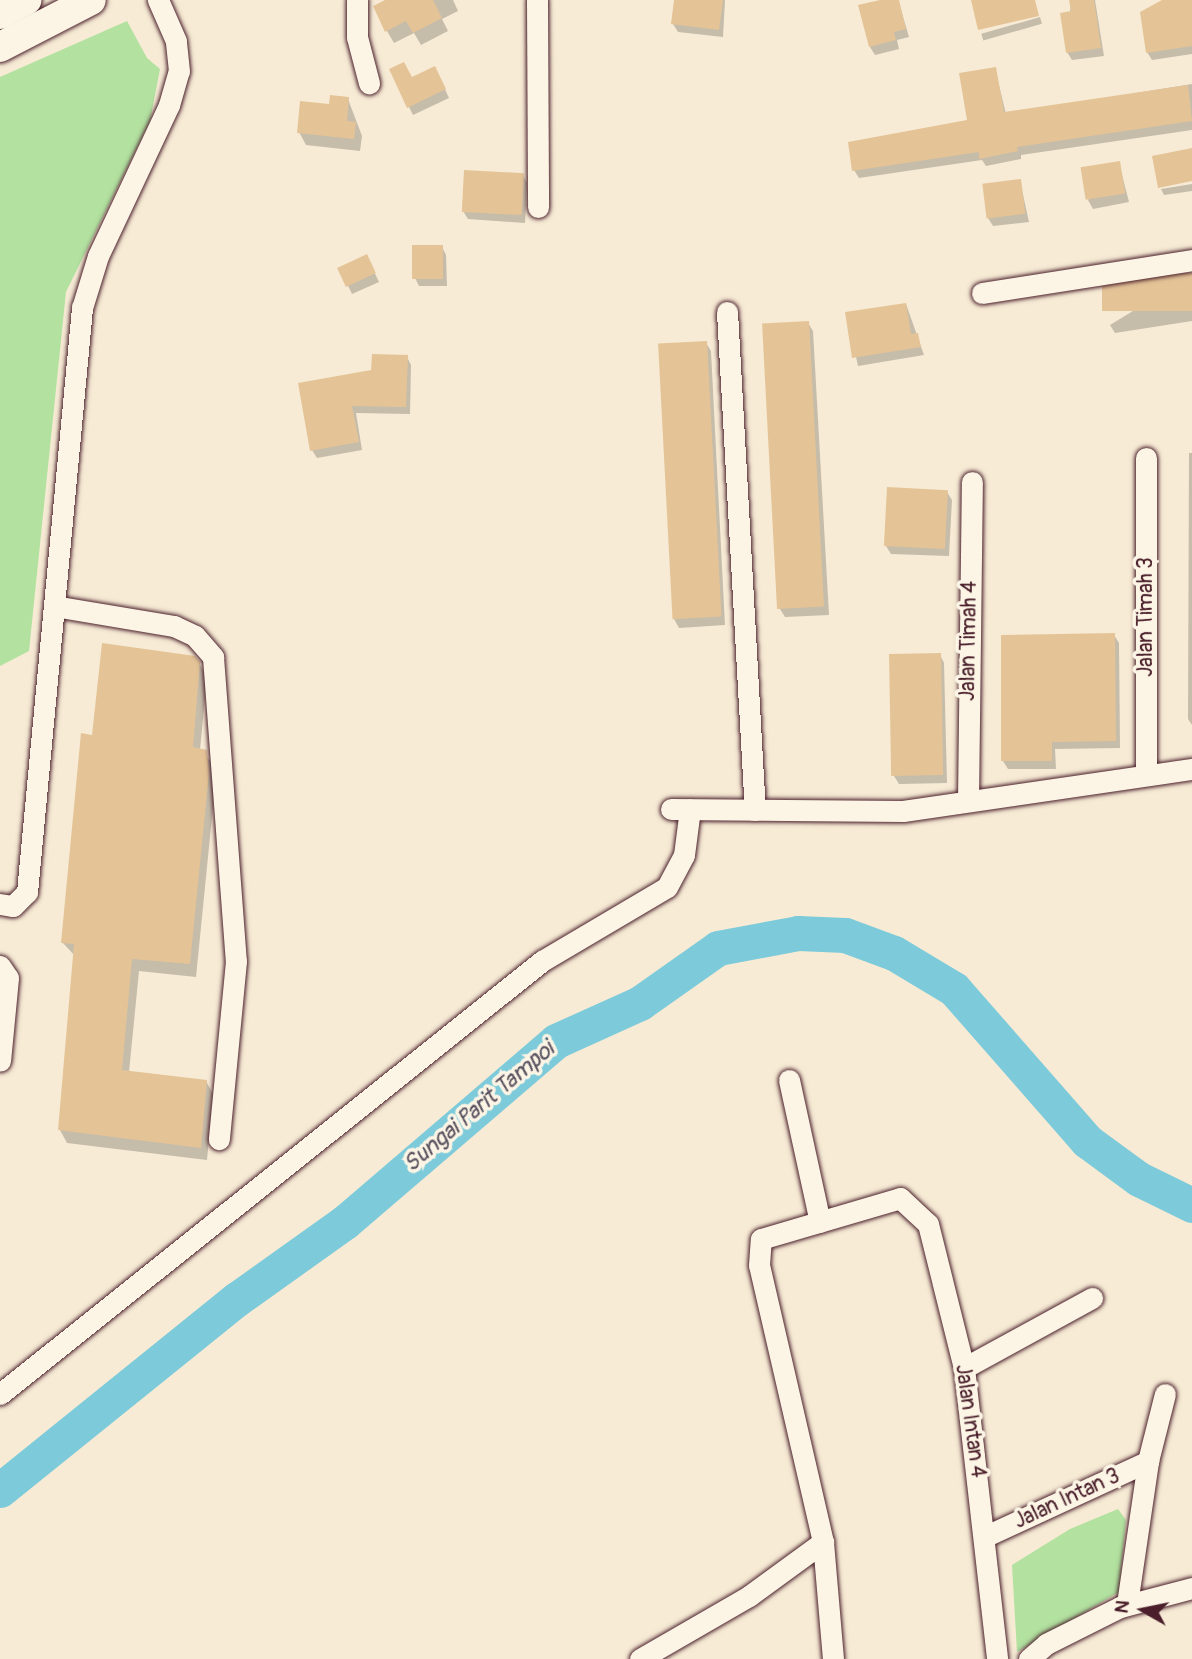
<!DOCTYPE html>
<html>
<head>
<meta charset="utf-8">
<style>
	body { margin:0 }
	#map { position:relative; width:1192px; height:1659px; overflow:hidden; background:#f7ebd5; font-family:Pangolin,sans-serif }
	div>[style] { position:absolute }
	[style*='--x'] { left:calc(var(--x)*1px); top:calc(var(--y)*1px); width:calc(var(--w)*1px); rotate:calc(var(--a)*1deg) }
	.green>* { inset:0; background:#b2e1a0 }
	.shadow>* { inset:0; background:#0003; transform-origin:0 0 }
	.river>* { height:35px; margin:-17.5px; padding:0 17.5px; transform-origin:17.5px; border-radius:17.5px; background:#7ccada }
	.building>* { inset:0; background:#e4c497; transform-origin:0 0 }
	.roads { filter:drop-shadow(0 0 2px #4a1f2b) drop-shadow(0 0 2px #4a1f2b) }
	.street>* { height:21px; margin:-10.5px; padding:0 10.5px; transform-origin:10.5px; border-radius:10.5px; background:#fcf5e5 }
	.secondary>* { height:30px; margin:-15px; padding:0 15px; transform-origin:15px; border-radius:15px; background:#fcf5e5 }
	span { translate:-50% -50%; white-space:nowrap; text-align:center; line-height:1.15; -webkit-text-stroke:7px #fcf5e5; paint-order:stroke }
	.street-label { font-size:21px; color:#4a1f2b }
	.water-label { font-size:23px; color:#595260; font-style:italic }
	.north { position:absolute; left:1108px; top:1575px; width:70px; height:70px; -webkit-text-stroke:5px #fcf5e5; paint-order:stroke; rotate:279deg; font-size:19px; font-weight:700; line-height:28px; text-align:center; color:#4a1f2b }
	.north::after { content:''; display:block; margin:auto; width:24px; height:32px; background:#4a1f2b; clip-path:polygon(50% 0,100% 100%,50% 72%,0 100%) }
</style>
</head>
<body>
<div id="map">
	<div class="green">
		<i style="clip-path:polygon(127px 21px,147px 58px,160px 69px,150px 121px,66px 292px,29px 651px,0 666px,0 77px)"></i>
		<i style="clip-path:polygon(1118px 1509px,1126px 1520px,1119px 1592px,1017px 1652px,1012px 1565px,1070px 1529px)"></i>
	</div>
	<div class="shadow">
		<i style="clip-path:polygon(389px 0,453px 0,458px 11px,442px 19px,448px 31px,421px 45px,414px 33px,394px 43px,387px 31px)"></i>
		<i style="clip-path:polygon(676px 0,725px 0,723px 37px,678px 32px,673px 24px)"></i>
		<i style="clip-path:polygon(887px 0,898px 0,909px 37px,897px 40px,899px 49px,875px 55px,870px 47px)"></i>
		<i style="clip-path:polygon(1071px 0,1095px 0,1104px 56px,1072px 60px,1067px 52px)"></i>
		<i style="clip-path:polygon(1166px 0,1192px 0,1192px 54px,1152px 60px,1147px 52px)"></i>
		<i style="left:1040px;top:17px;width:7px;height:61px;rotate:74deg"></i>
		<i style="clip-path:polygon(995px 69px,1006px 114px,1192px 84px,1192px 130px,1021px 155px,1021px 159px,986px 166px,982px 160px,859px 178px,854px 170px,969px 121px)"></i>
		<i style="clip-path:polygon(439px 76px,449px 98px,413px 115px,409px 107px,412px 79px)"></i>
		<i style="clip-path:polygon(348px 99px,362px 136px,360px 151px,306px 145px,299px 132px,331px 106px)"></i>
		<i style="clip-path:polygon(1119px 163px,1129px 202px,1093px 209px,1088px 200px)"></i>
		<i style="clip-path:polygon(523px 175px,527px 183px,525px 223px,468px 219px,463px 211px)"></i>
		<i style="clip-path:polygon(1020px 181px,1029px 222px,993px 226px,988px 218px)"></i>
		<i style="clip-path:polygon(1192px 184px,1192px 191px,1164px 195px,1161px 189px)"></i>
		<i style="clip-path:polygon(442px 247px,446px 255px,447px 286px,419px 286px,415px 278px)"></i>
		<i style="clip-path:polygon(371px 265px,379px 282px,352px 294px,340px 269px)"></i>
		<i style="clip-path:polygon(1192px 275px,1192px 321px,1115px 333px,1110px 325px)"></i>
		<i style="clip-path:polygon(906px 304px,924px 355px,858px 366px,847px 314px)"></i>
		<i style="clip-path:polygon(808px 323px,813px 331px,829px 615px,785px 617px,780px 609px,764px 325px)"></i>
		<i style="clip-path:polygon(706px 343px,711px 351px,725px 625px,679px 628px,674px 619px)"></i>
		<i style="clip-path:polygon(407px 357px,411px 365px,410px 414px,356px 413px,362px 450px,317px 458px,312px 450px,373px 371px)"></i>
		<i style="clip-path:polygon(1189px 453px,1192px 453px,1192px 725px,1188px 719px)"></i>
		<i style="clip-path:polygon(947px 492px,952px 500px,949px 556px,891px 554px,886px 546px)"></i>
		<i style="clip-path:polygon(1114px 635px,1119px 643px,1120px 748px,1055px 749px,1056px 769px,1008px 769px,1003px 761px)"></i>
		<i style="clip-path:polygon(940px 655px,944px 663px,947px 783px,899px 784px,894px 776px)"></i>
		<i style="clip-path:polygon(199px 663px,207px 677px,200px 750px,213px 764px,215px 787px,196px 977px,139px 971px,129px 1072px,206px 1081px,213px 1094px,207px 1160px,67px 1143px,60px 1130px,75px 956px,63px 943px,94px 738px)"></i>
	</div>
	<div class="river">
		<i style="--x:0;--y:1490;--w:304;--a:-38.9"></i>
		<i style="--x:237;--y:1299;--w:133;--a:-35.5"></i>
		<i style="--x:345;--y:1222;--w:278;--a:-40.6"></i>
		<i style="--x:556;--y:1041;--w:92;--a:-24.3"></i>
		<i style="--x:640;--y:1003;--w:95;--a:-35.2"></i>
		<i style="--x:718;--y:948;--w:81;--a:-10.6"></i>
		<i style="--x:798;--y:933;--w:47;--a:2.4"></i>
		<i style="--x:845;--y:935;--w:52;--a:20.2"></i>
		<i style="--x:894;--y:953;--w:70;--a:31"></i>
		<i style="--x:954;--y:989;--w:202;--a:48.8"></i>
		<i style="--x:1087;--y:1141;--w:64;--a:36.2"></i>
		<i style="--x:1139;--y:1179;--w:59;--a:26.1"></i>
	</div>
	<div class="building">
		<i style="clip-path:polygon(385px 0,433px 0,442px 18px,413px 33px,406px 21px,385px 32px,373px 6px)"></i>
		<i style="clip-path:polygon(674px 0,723px 0,719px 30px,671px 24px)"></i>
		<i style="clip-path:polygon(880px 0,899px 0,906px 29px,894px 32px,896px 40px,869px 47px,858px 5px)"></i>
		<i style="clip-path:polygon(971px 0,1035px 0,1039px 16px,978px 30px)"></i>
		<i style="clip-path:polygon(1069px 0,1094px 0,1101px 48px,1066px 53px,1060px 13px,1071px 11px)"></i>
		<i style="clip-path:polygon(1162px 0,1192px 0,1192px 46px,1146px 53px,1140px 12px)"></i>
		<i style="clip-path:polygon(404px 62px,412px 77px,435px 66px,446px 89px,407px 108px,389px 69px)"></i>
		<i style="clip-path:polygon(996px 67px,1004px 112px,1188px 85px,1192px 121px,1017px 147px,1018px 151px,979px 159px,979px 152px,852px 171px,848px 142px,967px 120px,959px 73px)"></i>
		<i style="clip-path:polygon(330px 95px,349px 97px,347px 121px,356px 122px,354px 139px,297px 133px,300px 101px,329px 104px)"></i>
		<i style="clip-path:polygon(1192px 148px,1192px 181px,1158px 188px,1152px 156px)"></i>
		<i style="left:1120px;top:161px;width:33px;height:40px;rotate:81deg"></i>
		<i style="left:464px;top:170px;width:60px;height:42px;rotate:3deg"></i>
		<i style="left:1021px;top:179px;width:35px;height:39px;rotate:83deg"></i>
		<i style="left:412px;top:245px;width:31px;height:34px"></i>
		<i style="left:367px;top:254px;width:21px;height:33px;rotate:65deg"></i>
		<i style="left:1192px;top:273px;width:38px;height:90px;rotate:90deg"></i>
		<i style="clip-path:polygon(906px 303px,911px 334px,918px 333px,921px 347px,852px 358px,845px 312px)"></i>
		<i style="left:809px;top:321px;width:286px;height:47px;rotate:87deg"></i>
		<i style="left:707px;top:341px;width:276px;height:49px;rotate:87deg"></i>
		<i style="clip-path:polygon(372px 354px,408px 355px,406px 407px,352px 406px,359px 442px,310px 451px,298px 383px,371px 370px)"></i>
		<i style="left:887px;top:487px;width:61px;height:59px;rotate:3deg"></i>
		<i style="clip-path:polygon(1115px 633px,1116px 741px,1052px 742px,1052px 761px,1001px 761px,1001px 635px)"></i>
		<i style="clip-path:polygon(102px 643px,195px 656px,200px 662px,193px 747px,207px 750px,209px 773px,190px 964px,132px 959px,122px 1070px,207px 1080px,201px 1148px,58px 1130px,74px 944px,61px 943px,81px 733px,92px 735px)"></i>
		<i style="left:941px;top:653px;width:122px;height:52px;rotate:89deg"></i>
	</div>
	<div class="roads">
		<div class="street">
			<i style="--x:357;--y:0;--w:37;--a:90"></i>
			<i style="--x:357;--y:37;--w:48;--a:75.4"></i>
			<i style="--x:537;--y:0;--w:207;--a:89.7"></i>
			<i style="--x:982;--y:293;--w:213;--a:-8.9"></i>
			<i style="--x:727;--y:312;--w:499;--a:86.8"></i>
			<i style="--x:54;--y:606;--w:122;--a:9.5"></i>
			<i style="--x:174;--y:626;--w:23;--a:25"></i>
			<i style="--x:195;--y:636;--w:28;--a:49"></i>
			<i style="--x:213;--y:657;--w:305;--a:85.7"></i>
			<i style="--x:236;--y:961;--w:179;--a:95.5"></i>
			<i style="--x:1146;--y:775;--w:317;--a:-90"></i>
			<i style="--x:968;--y:801;--w:319;--a:-89.3"></i>
			<i style="--x:671;--y:809;--w:232;--a:0.5"></i>
			<i style="--x:903;--y:811;--w:292;--a:-8.3"></i>
			<i style="--x:0;--y:904;--w:13;--a:9"></i>
			<i style="--x:13;--y:906;--w:20;--a:-45"></i>
			<i style="--x:27;--y:892;--w:587;--a:-84.62"></i>
			<i style="--x:82;--y:308;--w:54;--a:-72.9"></i>
			<i style="--x:98;--y:256;--w:167;--a:-64.8"></i>
			<i style="--x:169;--y:105;--w:35;--a:-74"></i>
			<i style="--x:179;--y:71;--w:30;--a:-96"></i>
			<i style="--x:176;--y:41;--w:45;--a:-113.7"></i>
			<i style="--x:0;--y:966;--w:14;--a:56"></i>
			<i style="--x:8;--y:978;--w:83;--a:95.5"></i>
			<i style="--x:789;--y:1080;--w:145;--a:77.7"></i>
			<i style="--x:964;--y:1368;--w:146;--a:-28.7"></i>
			<i style="--x:0;--y:1394;--w:694;--a:-38.62"></i>
			<i style="--x:542;--y:961;--w:145;--a:-30.6"></i>
			<i style="--x:667;--y:887;--w:36;--a:-62"></i>
			<i style="--x:684;--y:855;--w:46;--a:-82.6"></i>
			<i style="--x:986;--y:1536;--w:179;--a:-24.8"></i>
			<i style="--x:1127;--y:1604;--w:145;--a:-81.6"></i>
			<i style="--x:1148;--y:1461;--w:69;--a:-75.8"></i>
			<i style="--x:640;--y:1659;--w:126;--a:-30"></i>
			<i style="--x:749;--y:1596;--w:92;--a:-36.1"></i>
			<i style="--x:833;--y:1659;--w:117;--a:-94.9"></i>
			<i style="--x:823;--y:1542;--w:284;--a:-103"></i>
			<i style="--x:759;--y:1265;--w:26;--a:-86"></i>
			<i style="--x:761;--y:1239;--w:145;--a:-16.4"></i>
			<i style="--x:900;--y:1198;--w:38;--a:43"></i>
			<i style="--x:928;--y:1224;--w:148;--a:76"></i>
			<i style="--x:964;--y:1368;--w:293;--a:83.5"></i>
			<i style="--x:1029;--y:1659;--w:23;--a:-41"></i>
			<i style="--x:1046;--y:1644;--w:83;--a:-26.6"></i>
			<i style="--x:1120;--y:1607;--w:74;--a:-14.8"></i>
		</div>
		<div class="secondary">
			<i style="--x:0;--y:14;--w:30;--a:-28"></i>
			<i style="--x:0;--y:47;--w:102;--a:-27.3"></i>
		</div>
	</div>
	<div class="street-label">
		<span style="left:1146px;top:617px;rotate:-90deg">Jalan Timah 3</span>
		<span style="left:969px;top:641px;rotate:-89deg">Jalan Timah 4</span>
		<span style="left:970px;top:1421px;rotate:82deg">Jalan Intan 4</span>
		<span style="left:1067px;top:1499px;rotate:-25deg">Jalan Intan 3</span>
	</div>
	<div class="water-label">
		<span style="left:479px;top:1107px;rotate:-40deg">Sungai Parit Tampoi</span>
	</div>
	<div class="north">N</div>
</div>
</body>
</html>
